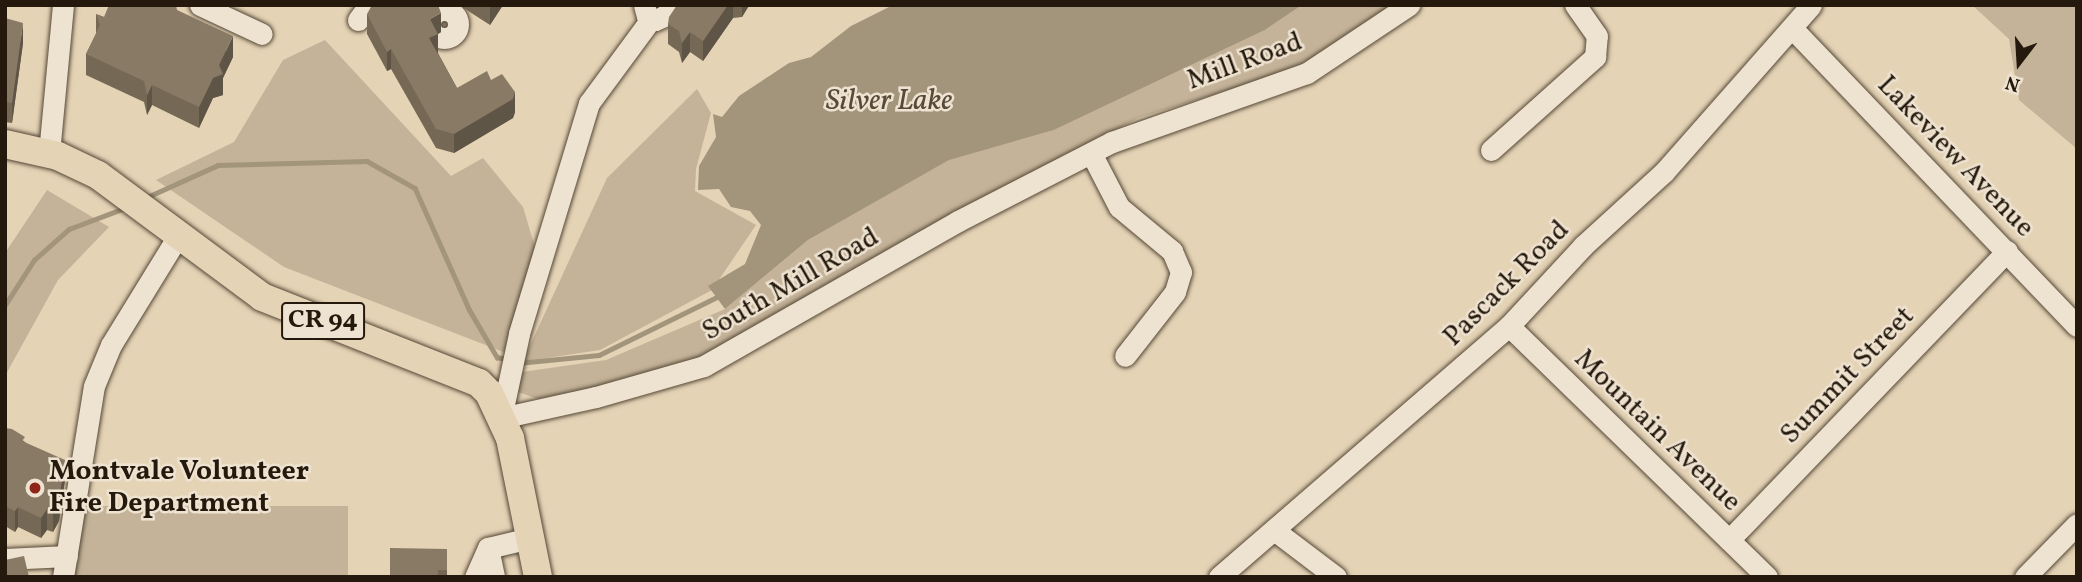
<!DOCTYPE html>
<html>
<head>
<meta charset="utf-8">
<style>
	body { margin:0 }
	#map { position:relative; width:2082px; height:582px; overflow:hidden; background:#e5d3b6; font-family:Vollkorn,serif }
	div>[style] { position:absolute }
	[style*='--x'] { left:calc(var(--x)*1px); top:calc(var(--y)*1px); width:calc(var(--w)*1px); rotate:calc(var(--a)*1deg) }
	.green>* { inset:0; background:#c4b399; transform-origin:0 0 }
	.water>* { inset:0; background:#a3947c }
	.stream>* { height:4.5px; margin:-2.25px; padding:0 2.25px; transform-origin:2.25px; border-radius:2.25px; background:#a3947c }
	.roads { filter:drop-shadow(0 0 2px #544836) drop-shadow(0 0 2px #544836) }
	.minor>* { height:21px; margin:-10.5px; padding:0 10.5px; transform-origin:10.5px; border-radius:10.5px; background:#eee2d0 }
	.minor>.ring { margin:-10.5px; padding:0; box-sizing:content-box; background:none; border:21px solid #eee2d0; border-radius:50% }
	.major>* { height:28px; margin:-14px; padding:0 14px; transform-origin:14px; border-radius:14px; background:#e5d3b6 }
	.wall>* { inset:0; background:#756956 }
	.shaded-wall>* { inset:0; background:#5f5546 }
	.building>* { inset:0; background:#887a64 }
	.dots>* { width:19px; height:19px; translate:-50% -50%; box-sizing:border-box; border:4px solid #eee2d0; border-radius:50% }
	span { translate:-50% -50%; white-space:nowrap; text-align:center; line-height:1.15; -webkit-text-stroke:5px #eee2d0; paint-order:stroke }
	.shield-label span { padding:2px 5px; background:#eee2d0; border:2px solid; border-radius:5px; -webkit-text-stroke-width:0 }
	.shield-label { font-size:26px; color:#24190c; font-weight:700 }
	.street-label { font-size:28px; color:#24190c }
	.poi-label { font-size:28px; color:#24190c; font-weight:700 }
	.left { translate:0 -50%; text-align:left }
	.water-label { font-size:30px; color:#574a39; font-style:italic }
	.frame { position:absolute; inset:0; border:7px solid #24190c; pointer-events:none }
	.north { position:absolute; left:1984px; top:28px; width:70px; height:70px; -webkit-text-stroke:5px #eee2d0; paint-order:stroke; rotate:197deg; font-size:19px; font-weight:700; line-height:28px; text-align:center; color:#24190c }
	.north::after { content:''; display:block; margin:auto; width:24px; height:32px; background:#24190c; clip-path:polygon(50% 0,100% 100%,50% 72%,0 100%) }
</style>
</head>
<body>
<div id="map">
	<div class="green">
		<i style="clip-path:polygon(1302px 5px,1392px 5px,1322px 54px,1280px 74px,1138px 118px,911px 238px,714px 354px,655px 377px,538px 399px,518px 392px,522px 372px,606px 360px,725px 309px,808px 240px,952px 158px,1054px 130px,1265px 30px)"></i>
		<i style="clip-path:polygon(1972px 5px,2077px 5px,2077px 149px,2019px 100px,2009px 39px)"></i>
		<i style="clip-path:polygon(325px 40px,451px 176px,483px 158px,523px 207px,537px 254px,511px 340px,528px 350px,607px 178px,697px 89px,711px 113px,696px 169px,695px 191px,756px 225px,712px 290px,600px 350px,527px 361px,284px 267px,156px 180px,234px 142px,283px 60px)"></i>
		<i style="clip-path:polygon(47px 190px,109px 227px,58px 280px,5px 376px,5px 253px)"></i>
		<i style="left:74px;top:506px;width:274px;height:72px"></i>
	</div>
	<div class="water">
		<i style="clip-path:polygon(893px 5px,1302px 5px,1265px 30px,1054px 130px,949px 160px,808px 240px,725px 309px,708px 286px,745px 264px,761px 225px,750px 211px,731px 207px,719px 189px,698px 190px,699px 166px,716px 137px,713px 114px,722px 117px,739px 96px,789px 63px,811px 57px,851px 26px)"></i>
	</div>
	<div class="stream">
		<i style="--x:145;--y:198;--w:80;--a:-24.3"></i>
		<i style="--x:218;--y:165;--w:149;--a:-1.5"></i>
		<i style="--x:367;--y:161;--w:55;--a:29.4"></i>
		<i style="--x:415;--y:188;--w:133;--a:65.9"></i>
		<i style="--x:469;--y:309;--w:56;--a:59.7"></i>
		<i style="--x:497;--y:357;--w:9;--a:13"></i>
		<i style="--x:5;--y:305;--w:54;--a:-57.2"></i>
		<i style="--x:34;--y:260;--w:47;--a:-41.5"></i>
		<i style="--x:69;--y:229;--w:60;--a:-20.6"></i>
		<i style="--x:518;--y:363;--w:81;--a:-5.6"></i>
		<i style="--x:599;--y:355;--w:136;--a:-26.2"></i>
	</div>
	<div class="roads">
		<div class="minor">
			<i style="--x:200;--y:5;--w:68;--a:25.1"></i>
			<i style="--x:644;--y:5;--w:11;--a:75"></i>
			<i style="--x:647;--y:16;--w:9;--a:27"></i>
			<i style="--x:655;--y:20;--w:13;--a:-23"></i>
			<i style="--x:667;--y:15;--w:10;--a:-73"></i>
			<i class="ring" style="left:430px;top:10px;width:7px;height:7px"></i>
			<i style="--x:651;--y:19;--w:104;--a:126.4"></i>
			<i style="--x:589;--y:103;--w:241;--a:106.9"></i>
			<i style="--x:519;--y:334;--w:86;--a:102.1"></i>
			<i style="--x:501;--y:418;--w:97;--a:-12.5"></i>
			<i style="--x:596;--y:397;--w:112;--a:-16"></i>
			<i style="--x:704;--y:366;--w:292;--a:-29.7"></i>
			<i style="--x:958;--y:221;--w:173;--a:-27.2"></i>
			<i style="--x:1112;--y:142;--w:207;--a:-19.5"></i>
			<i style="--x:1307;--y:73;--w:123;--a:-33.7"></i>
			<i style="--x:358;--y:20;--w:19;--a:-54"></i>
			<i style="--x:1792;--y:28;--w:412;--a:46.3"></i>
			<i style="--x:1491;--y:150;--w:140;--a:-41.8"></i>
			<i style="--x:1595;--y:57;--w:21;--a:-85"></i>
			<i style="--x:1597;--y:36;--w:38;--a:-125"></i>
			<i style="--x:49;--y:153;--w:149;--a:-84.6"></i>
			<i style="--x:1091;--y:153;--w:61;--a:62.6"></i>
			<i style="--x:1119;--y:207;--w:69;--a:39.7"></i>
			<i style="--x:1172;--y:251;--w:23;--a:67"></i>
			<i style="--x:1181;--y:272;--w:21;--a:107"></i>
			<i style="--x:1175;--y:292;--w:81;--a:128"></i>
			<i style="--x:1509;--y:326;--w:360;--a:44.2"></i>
			<i style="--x:1274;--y:530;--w:78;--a:37.2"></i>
			<i style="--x:1729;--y:540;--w:401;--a:-46.1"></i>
			<i style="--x:488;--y:548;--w:30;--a:78"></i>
			<i style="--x:5;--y:559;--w:62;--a:-2.8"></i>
			<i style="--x:63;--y:577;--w:193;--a:-80.8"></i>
			<i style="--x:94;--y:386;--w:44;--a:-67.5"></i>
			<i style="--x:111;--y:345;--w:132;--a:-58.4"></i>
			<i style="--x:475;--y:577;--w:32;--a:-66"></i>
			<i style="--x:488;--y:548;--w:43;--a:-13.4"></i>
			<i style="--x:1219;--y:577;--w:384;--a:-40.9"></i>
			<i style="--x:1509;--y:326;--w:109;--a:-47.2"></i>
			<i style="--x:1583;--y:246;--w:110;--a:-42.4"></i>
			<i style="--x:1664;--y:172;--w:222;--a:-48.6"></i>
			<i style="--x:2025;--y:577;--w:74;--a:-45.5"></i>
		</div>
		<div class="major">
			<i style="--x:5;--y:144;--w:54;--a:12.8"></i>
			<i style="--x:58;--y:156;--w:44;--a:25.4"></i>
			<i style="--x:98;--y:175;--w:204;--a:36.6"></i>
			<i style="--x:262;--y:297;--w:233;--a:21.6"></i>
			<i style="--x:479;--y:383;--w:14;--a:45"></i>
			<i style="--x:489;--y:393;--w:50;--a:65"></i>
			<i style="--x:510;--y:438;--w:142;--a:78.6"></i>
		</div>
	</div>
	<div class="wall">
		<i style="clip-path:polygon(462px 5px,503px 5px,490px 25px,462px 7px)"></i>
		<i style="clip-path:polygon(677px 5px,749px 5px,749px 6px,742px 17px,733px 18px,703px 61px,690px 52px,682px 63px,679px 52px,668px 44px,668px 24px)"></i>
		<i style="clip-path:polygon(177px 10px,233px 57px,223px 78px,223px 95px,213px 98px,199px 128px,152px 105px,147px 115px,144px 102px,86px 75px,86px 54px,96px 34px,96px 14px,104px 17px)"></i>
		<i style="clip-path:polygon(367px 14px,441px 32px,438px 34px,438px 53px,457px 88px,491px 80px,515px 112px,513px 118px,454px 153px,436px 148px,391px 69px,387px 71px,367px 34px)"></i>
		<i style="clip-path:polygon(5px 18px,23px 43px,12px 123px,5px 122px)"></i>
		<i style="clip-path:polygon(5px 428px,25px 442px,65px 480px,59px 521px,53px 532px,47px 530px,41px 538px,18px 527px,15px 532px,5px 526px)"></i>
		<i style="clip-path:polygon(447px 549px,447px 577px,390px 577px)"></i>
	</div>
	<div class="shaded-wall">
		<i style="clip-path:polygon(490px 5px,503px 5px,490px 25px)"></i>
		<i style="clip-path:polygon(728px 5px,733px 5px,733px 18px,703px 61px,703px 41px)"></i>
		<i style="clip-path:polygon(742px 5px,749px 5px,742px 17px)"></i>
		<i style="clip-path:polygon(441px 13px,441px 32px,438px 34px,438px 53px,429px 58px,430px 19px)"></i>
		<i style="clip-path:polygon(23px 23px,23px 43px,12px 123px,12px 103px)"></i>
		<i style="clip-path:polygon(690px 32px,690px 52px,682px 63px,682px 43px)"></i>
		<i style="clip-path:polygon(233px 36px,233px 57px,223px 78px,223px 95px,213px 98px,199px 128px,199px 107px)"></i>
		<i style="clip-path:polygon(391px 49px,391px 69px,387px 71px,387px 52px)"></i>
		<i style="clip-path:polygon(152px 85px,152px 105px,147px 115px,147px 95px)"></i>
		<i style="clip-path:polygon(515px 92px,515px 112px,513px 118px,454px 153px,454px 134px)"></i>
		<i style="clip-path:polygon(65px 460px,65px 480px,59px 521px,53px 532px,53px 511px)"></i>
		<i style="clip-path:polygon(18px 507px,18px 527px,15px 532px,15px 511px)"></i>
		<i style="clip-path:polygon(47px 509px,47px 530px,41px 538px,41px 518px)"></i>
	</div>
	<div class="building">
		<i style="clip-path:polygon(109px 5px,176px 5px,177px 10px,233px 36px,219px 65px,223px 74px,213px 78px,199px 107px,152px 85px,147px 95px,144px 81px,86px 54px,100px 25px,96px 14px,104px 17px)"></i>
		<i style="clip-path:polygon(372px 5px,438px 5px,441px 13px,430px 19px,438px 34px,429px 38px,457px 88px,487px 71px,491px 80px,502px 74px,515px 92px,513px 99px,454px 134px,436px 129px,391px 49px,387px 52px,367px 14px)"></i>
		<i style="clip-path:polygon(677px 5px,728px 5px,703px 41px,690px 32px,682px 43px,679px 31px,668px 24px,669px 17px)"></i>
		<i style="clip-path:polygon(5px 18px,23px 23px,12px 103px,5px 102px)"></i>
		<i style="clip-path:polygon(5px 428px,12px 429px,25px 437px,22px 441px,65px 460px,59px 500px,53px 511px,47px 509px,41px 518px,18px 507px,15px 511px,5px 506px)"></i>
		<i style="clip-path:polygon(390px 548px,447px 549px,447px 570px,438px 570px,438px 577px,390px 577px)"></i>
		<i style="clip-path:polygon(24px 556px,29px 577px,5px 577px,5px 560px)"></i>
	</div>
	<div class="dots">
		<i style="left:35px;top:488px;background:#8f2418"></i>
	</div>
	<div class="shield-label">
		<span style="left:323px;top:321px">CR 94</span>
	</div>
	<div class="street-label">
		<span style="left:1245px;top:62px;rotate:-20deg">Mill Road</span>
		<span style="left:1955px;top:157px;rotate:46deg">Lakeview Avenue</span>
		<span style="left:1507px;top:284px;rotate:-45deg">Pascack Road</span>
		<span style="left:791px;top:285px;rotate:-30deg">South Mill Road</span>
		<span style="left:1848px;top:376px;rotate:-46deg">Summit Street</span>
		<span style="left:1657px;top:431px;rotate:44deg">Mountain Avenue</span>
	</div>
	<div class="poi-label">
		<span class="left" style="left:49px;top:488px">Montvale Volunteer<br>Fire Department</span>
	</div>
	<div class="water-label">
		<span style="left:889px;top:101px">Silver Lake</span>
	</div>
	<div class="frame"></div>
	<div class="north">N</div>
</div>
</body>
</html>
